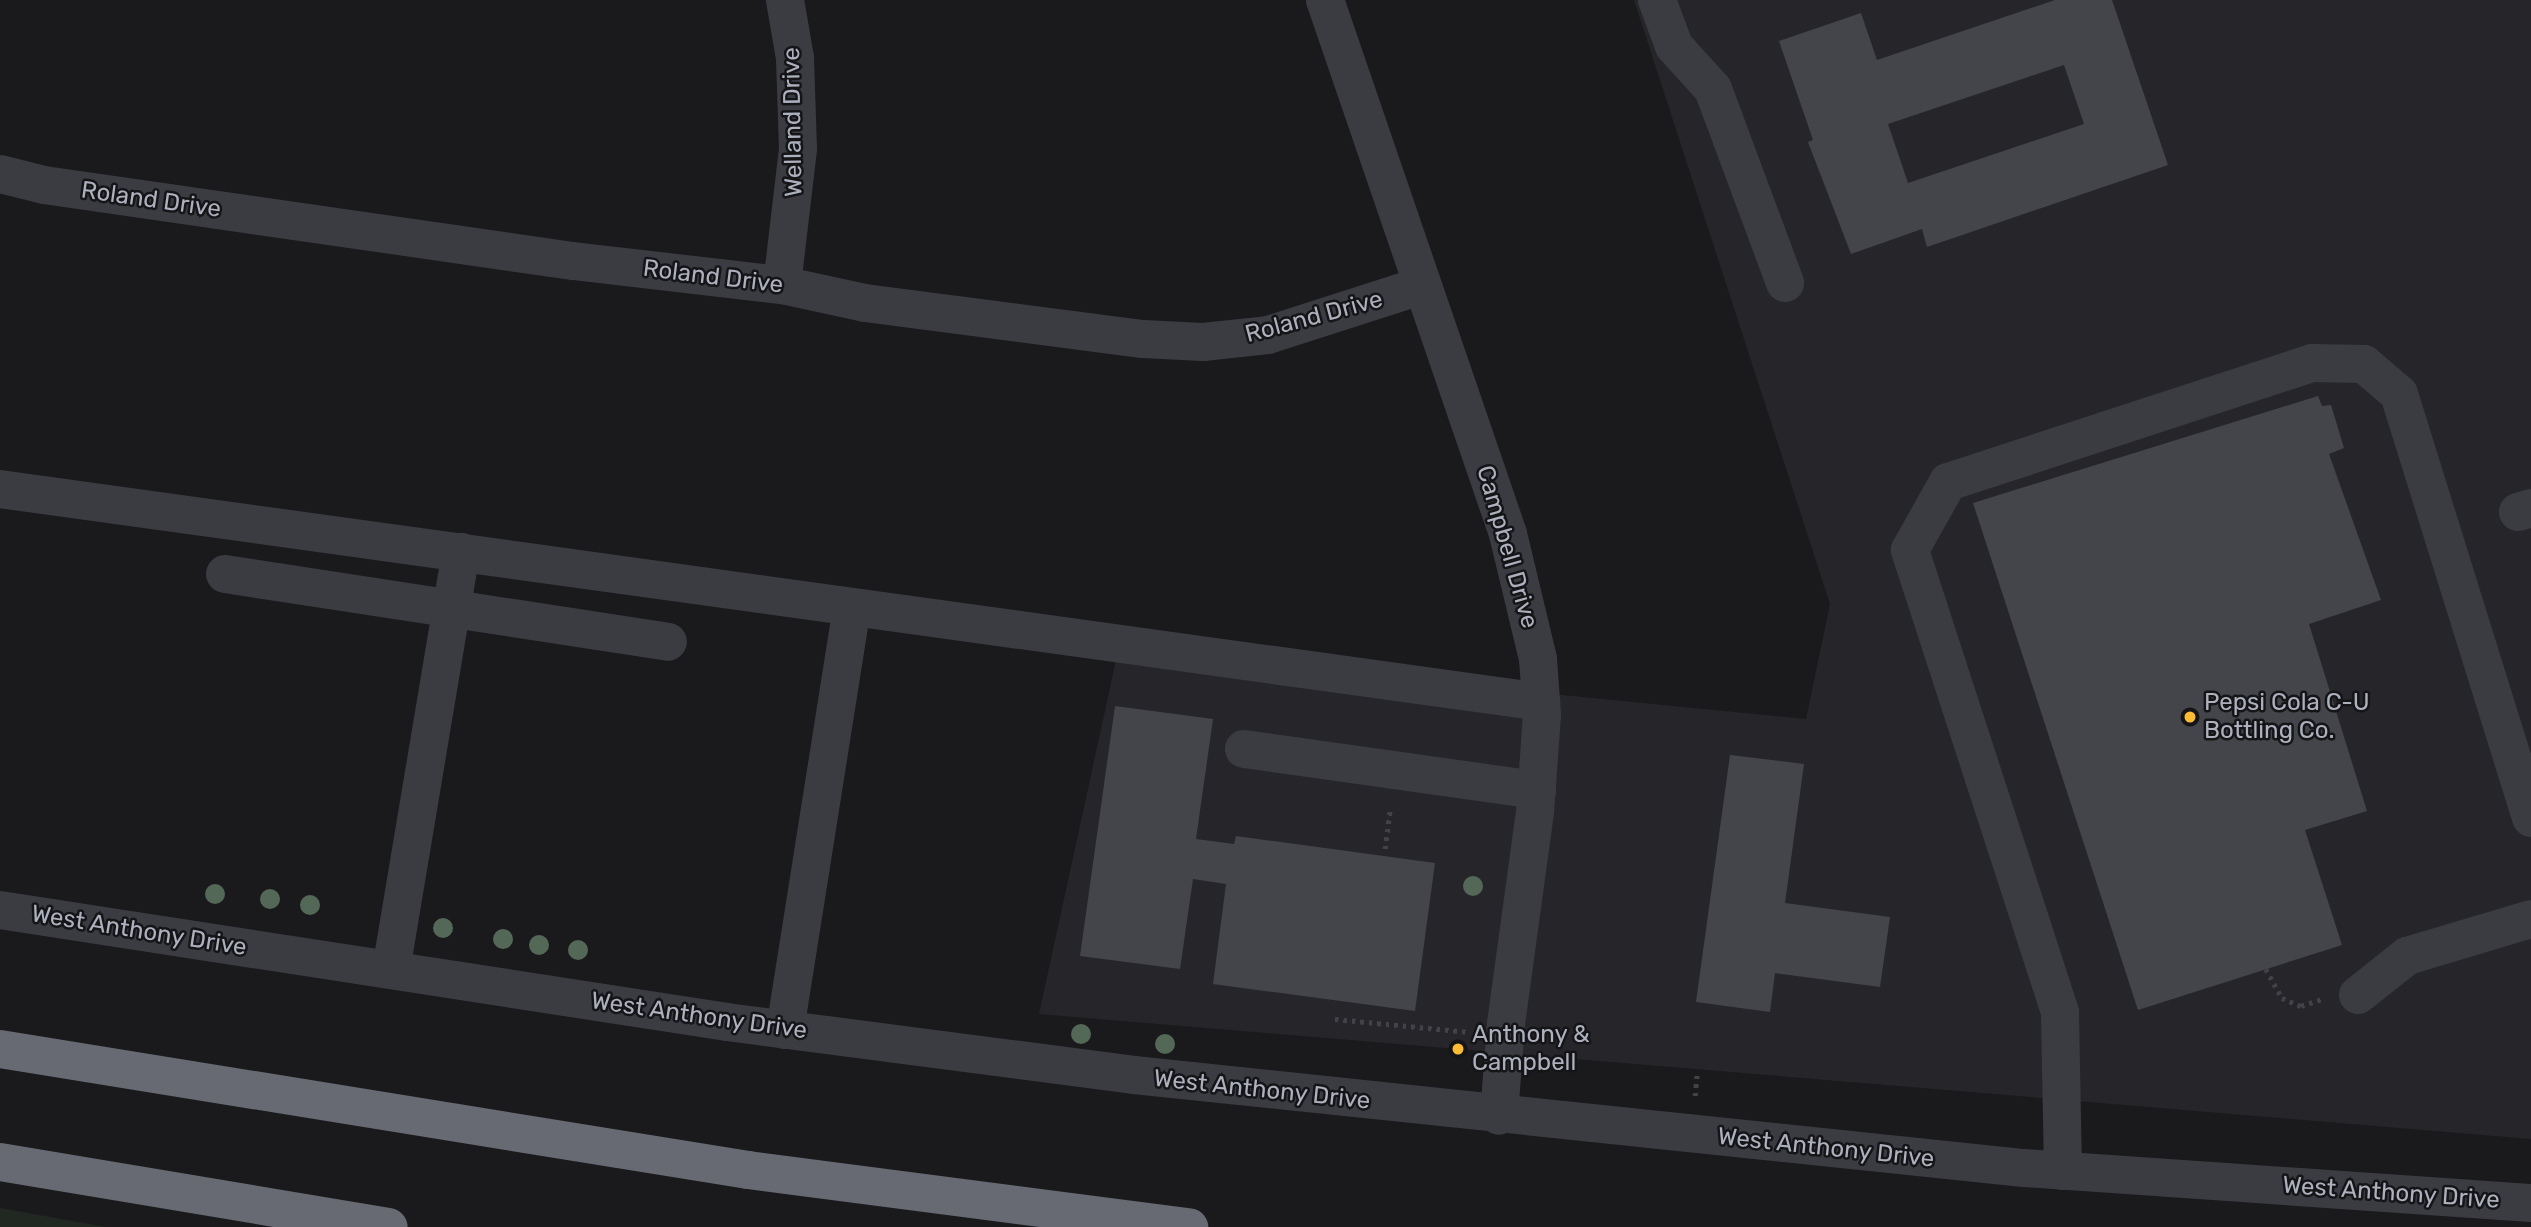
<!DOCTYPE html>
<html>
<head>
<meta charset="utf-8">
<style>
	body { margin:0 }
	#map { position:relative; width:2531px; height:1227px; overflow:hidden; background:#1a1a1d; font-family:Rubik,sans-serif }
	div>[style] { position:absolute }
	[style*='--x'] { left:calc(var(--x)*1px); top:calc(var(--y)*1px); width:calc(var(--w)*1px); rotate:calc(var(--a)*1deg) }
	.built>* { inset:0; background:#26262a }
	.green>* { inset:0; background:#202821 }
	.building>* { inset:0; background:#44454a }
	.path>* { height:4.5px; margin-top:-2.25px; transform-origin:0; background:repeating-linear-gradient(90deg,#414349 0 3.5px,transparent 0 8.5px) }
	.minor>* { height:38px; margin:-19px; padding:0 19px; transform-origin:19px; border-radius:19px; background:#3b3c42 }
	.highway>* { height:38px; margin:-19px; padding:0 19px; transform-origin:19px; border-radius:19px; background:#676a73 }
	.trees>* { width:20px; height:20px; margin:-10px; border-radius:50%; background:#546857 }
	.dots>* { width:19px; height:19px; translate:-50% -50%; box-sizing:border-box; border:4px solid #151518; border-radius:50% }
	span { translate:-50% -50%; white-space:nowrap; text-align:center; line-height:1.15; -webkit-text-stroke:5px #151518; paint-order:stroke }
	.street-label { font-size:24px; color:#acb1bd }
	.poi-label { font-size:24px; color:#acb1bd }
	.left { translate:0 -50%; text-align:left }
</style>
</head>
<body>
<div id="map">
	<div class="built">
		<i style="clip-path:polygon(1634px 0,2531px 0,2531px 1139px,1039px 1014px,1118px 651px,1806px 719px,1830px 604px)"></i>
	</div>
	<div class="green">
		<i style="clip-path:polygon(0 1208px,106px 1227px,0 1227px)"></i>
	</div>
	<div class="building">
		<i style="clip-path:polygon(evenodd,2055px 0,2112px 0,2168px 165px,1927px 247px,1922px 229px,1851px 254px,1808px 142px,1813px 140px,1779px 41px,1861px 13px,1877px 60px,2055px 0,2064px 65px,2084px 124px,1908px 183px,1888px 124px,2064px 65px)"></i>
		<i style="clip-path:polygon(2318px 396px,2322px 406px,2331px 405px,2344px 448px,2329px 454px,2381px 600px,2309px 624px,2367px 811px,2305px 830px,2342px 945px,2138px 1010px,1973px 503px)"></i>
		<i style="clip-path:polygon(1115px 706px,1213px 719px,1196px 839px,1234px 844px,1236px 836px,1435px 863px,1415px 1011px,1213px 984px,1226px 884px,1193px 879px,1180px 969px,1080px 956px)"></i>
		<i style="clip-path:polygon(1730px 755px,1804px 764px,1785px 903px,1890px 917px,1880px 987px,1775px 973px,1770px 1012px,1696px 1002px)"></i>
	</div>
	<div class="path">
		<i style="--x:1385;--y:849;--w:40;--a:-82.9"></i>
		<i style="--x:2266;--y:969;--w:33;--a:61"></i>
		<i style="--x:2282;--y:998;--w:21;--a:23"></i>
		<i style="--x:2301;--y:1006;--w:22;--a:-18"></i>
		<i style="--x:1335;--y:1019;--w:135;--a:5.5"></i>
		<i style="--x:1695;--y:1096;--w:22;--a:-85"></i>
	</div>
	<div class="minor">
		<i style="--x:1325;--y:0;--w:564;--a:71.08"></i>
		<i style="--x:1508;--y:534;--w:129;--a:76.5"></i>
		<i style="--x:1538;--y:659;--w:56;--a:85.9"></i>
		<i style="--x:1542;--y:715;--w:97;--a:94.1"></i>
		<i style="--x:1535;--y:812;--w:214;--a:97.8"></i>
		<i style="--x:1506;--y:1024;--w:92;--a:94.4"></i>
		<i style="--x:1657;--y:0;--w:49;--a:69.7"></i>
		<i style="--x:1674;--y:46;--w:58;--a:47.8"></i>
		<i style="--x:1713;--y:89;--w:207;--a:69.6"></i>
		<i style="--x:0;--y:174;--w:45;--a:14"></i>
		<i style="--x:44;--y:185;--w:534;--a:8.18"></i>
		<i style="--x:573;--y:261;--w:210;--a:6.6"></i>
		<i style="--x:782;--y:285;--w:85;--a:12.2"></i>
		<i style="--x:865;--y:303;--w:280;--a:7.4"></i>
		<i style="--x:1143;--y:339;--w:60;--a:2.9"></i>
		<i style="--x:1203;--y:342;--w:65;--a:-6.1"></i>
		<i style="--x:1268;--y:335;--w:161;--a:-17.8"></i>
		<i style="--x:782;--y:285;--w:137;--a:-83.3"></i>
		<i style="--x:798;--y:149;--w:91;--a:-91.9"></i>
		<i style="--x:795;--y:58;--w:59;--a:-99.8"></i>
		<i style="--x:0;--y:489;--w:1556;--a:7.87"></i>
		<i style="--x:2518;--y:512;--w:14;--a:-17"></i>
		<i style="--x:225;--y:574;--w:448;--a:8.7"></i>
		<i style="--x:1244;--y:749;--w:296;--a:8"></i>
		<i style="--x:0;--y:910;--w:736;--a:8.76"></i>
		<i style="--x:727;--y:1022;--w:410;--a:7.4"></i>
		<i style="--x:1134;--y:1075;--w:895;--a:5.97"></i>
		<i style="--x:2024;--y:1168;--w:508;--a:3.95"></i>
		<i style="--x:391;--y:970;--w:424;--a:-80.5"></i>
		<i style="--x:2358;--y:995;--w:63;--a:-38.5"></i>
		<i style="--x:2407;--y:956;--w:129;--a:-16.6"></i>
		<i style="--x:785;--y:1030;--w:428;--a:-81"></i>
		<i style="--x:2063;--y:1171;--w:159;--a:-91.1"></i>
		<i style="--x:2060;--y:1012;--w:486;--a:-108"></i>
		<i style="--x:1910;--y:550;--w:78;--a:-60.8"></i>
		<i style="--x:1948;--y:482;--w:383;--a:-18.1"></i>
		<i style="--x:2312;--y:363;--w:52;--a:1.1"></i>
		<i style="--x:2364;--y:364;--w:46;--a:40.6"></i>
		<i style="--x:2399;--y:394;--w:444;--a:72.7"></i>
	</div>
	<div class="highway">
		<i style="--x:0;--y:1049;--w:758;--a:9.19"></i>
		<i style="--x:748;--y:1170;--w:445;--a:7.4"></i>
		<i style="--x:0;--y:1162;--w:394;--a:9.5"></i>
	</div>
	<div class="trees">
		<i style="left:1473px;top:886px"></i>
		<i style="left:215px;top:894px"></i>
		<i style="left:270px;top:899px"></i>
		<i style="left:310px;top:905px"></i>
		<i style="left:443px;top:928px"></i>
		<i style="left:503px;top:939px"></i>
		<i style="left:539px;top:945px"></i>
		<i style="left:578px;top:950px"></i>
		<i style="left:1081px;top:1034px"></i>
		<i style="left:1165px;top:1044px"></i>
	</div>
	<div class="dots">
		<i style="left:2190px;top:717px;background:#fbbb34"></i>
		<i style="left:1458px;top:1049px;background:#fbbb34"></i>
	</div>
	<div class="street-label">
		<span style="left:793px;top:122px;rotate:-91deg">Welland Drive</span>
		<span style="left:151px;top:200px;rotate:8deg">Roland Drive</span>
		<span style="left:713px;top:277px;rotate:7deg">Roland Drive</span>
		<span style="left:1314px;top:317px;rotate:-15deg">Roland Drive</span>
		<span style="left:1507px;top:547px;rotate:74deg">Campbell Drive</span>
		<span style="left:139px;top:931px;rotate:9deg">West Anthony Drive</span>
		<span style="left:699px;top:1016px;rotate:8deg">West Anthony Drive</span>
		<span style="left:1262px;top:1090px;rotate:6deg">West Anthony Drive</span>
		<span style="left:1826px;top:1148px;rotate:6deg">West Anthony Drive</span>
		<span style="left:2391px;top:1193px;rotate:4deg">West Anthony Drive</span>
	</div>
	<div class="poi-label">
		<span class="left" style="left:2204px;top:717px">Pepsi Cola C-U<br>Bottling Co.</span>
		<span class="left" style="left:1472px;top:1049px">Anthony &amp;<br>Campbell</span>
	</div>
</div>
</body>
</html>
